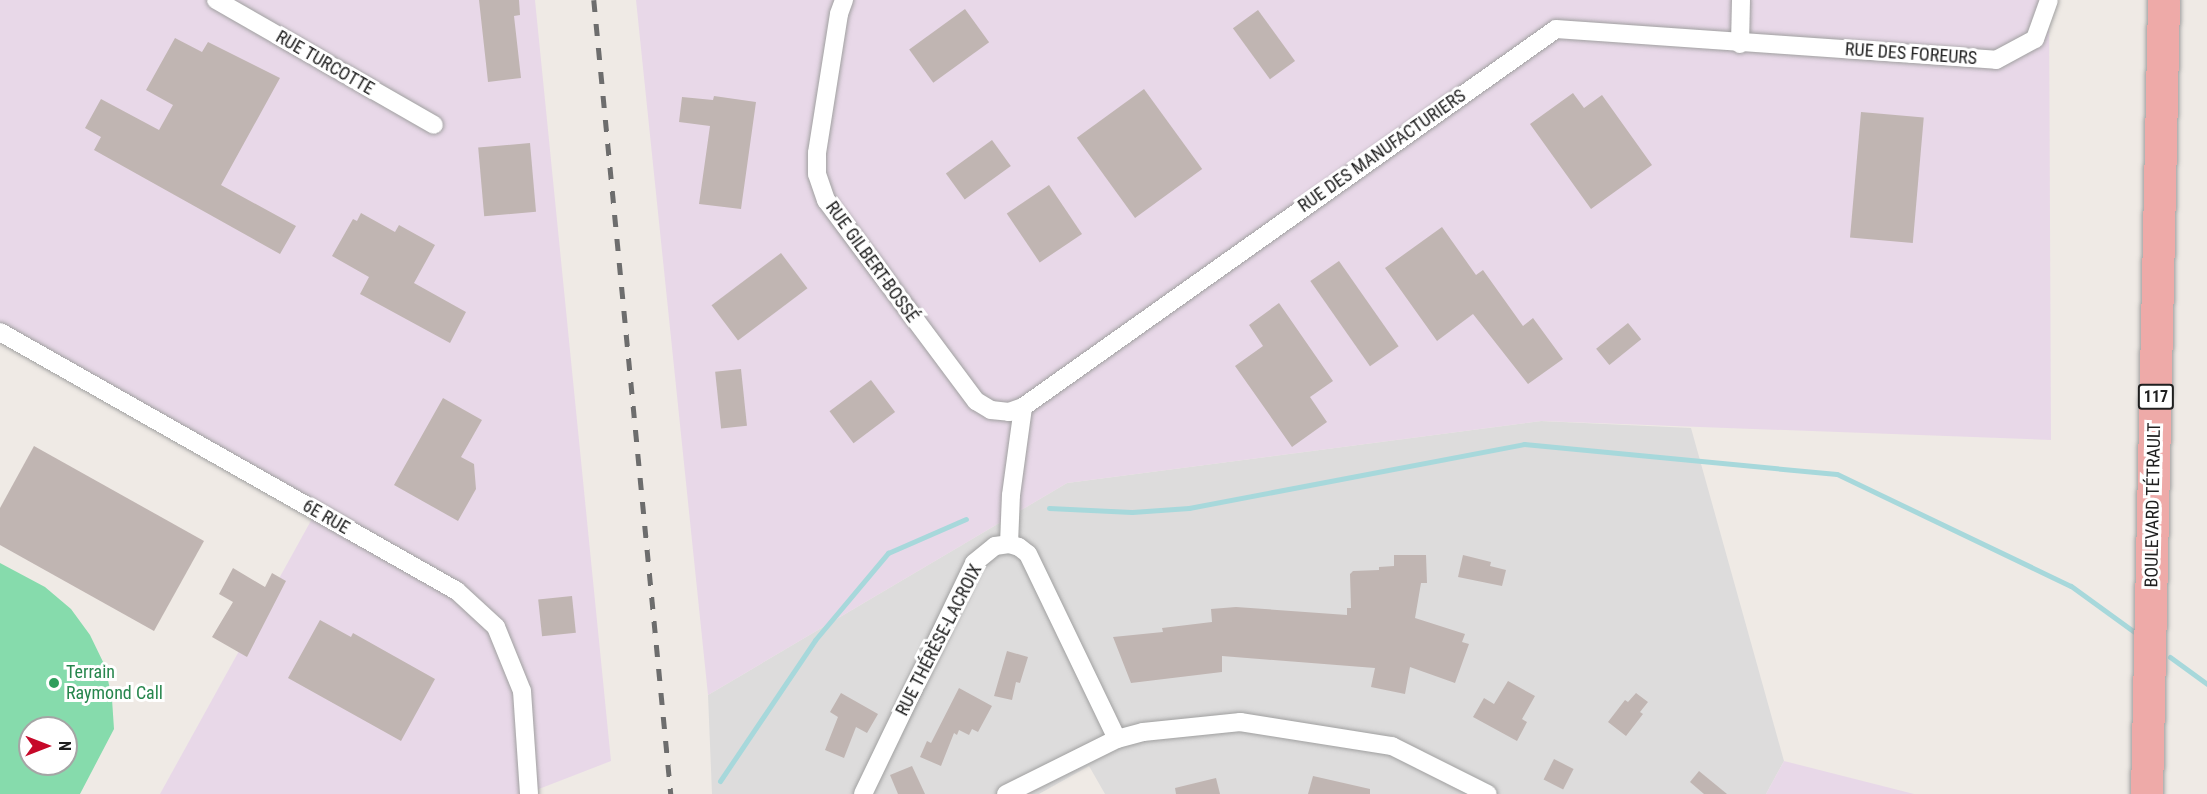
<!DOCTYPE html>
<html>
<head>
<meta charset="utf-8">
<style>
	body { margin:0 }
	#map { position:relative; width:2207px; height:794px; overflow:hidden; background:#efeae5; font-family:"Roboto Condensed",sans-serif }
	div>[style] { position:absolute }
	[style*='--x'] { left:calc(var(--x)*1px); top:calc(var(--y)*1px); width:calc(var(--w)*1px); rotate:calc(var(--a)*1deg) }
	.residential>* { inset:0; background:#dddcdc }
	.industrial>* { inset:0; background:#e8d8e8 }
	.pitch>* { inset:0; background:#86dbac }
	.stream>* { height:5px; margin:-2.5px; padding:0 2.5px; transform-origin:2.5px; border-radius:2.5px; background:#a7d8db }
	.building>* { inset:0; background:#c0b5b2; transform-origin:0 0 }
	.roads { filter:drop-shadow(0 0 2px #a0a0a0) drop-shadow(0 0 2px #a0a0a0) }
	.minor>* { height:18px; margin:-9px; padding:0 9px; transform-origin:9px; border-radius:9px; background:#fff }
	.trunk>* { height:32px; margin:-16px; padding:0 16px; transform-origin:16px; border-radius:16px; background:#eeaaa8 }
	.rail>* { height:4.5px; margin-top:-2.25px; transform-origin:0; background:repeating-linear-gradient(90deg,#6d6d6d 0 12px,transparent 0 24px) }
	.dots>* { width:16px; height:16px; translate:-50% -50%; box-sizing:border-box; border:3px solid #fff; border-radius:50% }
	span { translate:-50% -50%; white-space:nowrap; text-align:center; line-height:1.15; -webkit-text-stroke:6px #fff; paint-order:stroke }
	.shield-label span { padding:2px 4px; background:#fff; border:2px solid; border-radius:4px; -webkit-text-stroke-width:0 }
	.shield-label { font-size:16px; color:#1f1f1f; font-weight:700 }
	.street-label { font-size:18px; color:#1f1f1f }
	.leisure-label { font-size:18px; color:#27864d }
	.left { translate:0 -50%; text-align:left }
	.north { position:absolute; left:18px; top:716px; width:60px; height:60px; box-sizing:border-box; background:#fff; border:2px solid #a5a5a5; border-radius:50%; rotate:90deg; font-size:16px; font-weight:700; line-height:24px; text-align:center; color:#1f1f1f }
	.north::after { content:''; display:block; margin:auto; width:21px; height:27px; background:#c60829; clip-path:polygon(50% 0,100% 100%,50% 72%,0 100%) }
</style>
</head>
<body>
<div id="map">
	<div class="residential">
		<i style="clip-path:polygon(1541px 421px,1691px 428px,1784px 761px,1766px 794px,1105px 794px,1089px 766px,1039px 794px,712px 794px,708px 695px,1067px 483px)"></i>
	</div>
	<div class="industrial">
		<i style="clip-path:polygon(0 0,535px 0,611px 761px,526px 794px,160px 794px,313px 517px,0 331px)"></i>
		<i style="clip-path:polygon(636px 0,2049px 0,2051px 440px,1541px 421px,1067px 483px,708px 695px)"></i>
		<i style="clip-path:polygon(1784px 761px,1914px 794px,1766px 794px)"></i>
	</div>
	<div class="pitch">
		<i style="clip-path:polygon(evenodd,0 563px,45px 587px,71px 609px,90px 635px,105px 666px,112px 699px,114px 729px,80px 794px,0 794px,0 563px,30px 728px,66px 728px,66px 764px,30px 764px,30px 728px)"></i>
	</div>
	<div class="stream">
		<i style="--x:1049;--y:508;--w:83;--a:2.8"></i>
		<i style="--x:1132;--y:512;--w:57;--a:-4"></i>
		<i style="--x:1189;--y:508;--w:341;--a:-10.8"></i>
		<i style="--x:1524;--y:444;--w:314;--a:5.5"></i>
		<i style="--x:1837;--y:474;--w:259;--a:25.6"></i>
		<i style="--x:2071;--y:586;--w:80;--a:35.9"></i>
		<i style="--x:2170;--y:657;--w:46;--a:36.1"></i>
		<i style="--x:720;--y:781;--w:170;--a:-56"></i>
		<i style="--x:815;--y:640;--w:114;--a:-50"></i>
		<i style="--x:888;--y:553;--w:85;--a:-23.6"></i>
	</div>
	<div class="building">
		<i style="clip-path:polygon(479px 0,519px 0,520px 15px,514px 16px,521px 78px,488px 82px)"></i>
		<i style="left:965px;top:9px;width:41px;height:69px;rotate:54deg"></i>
		<i style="left:1258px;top:10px;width:63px;height:31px;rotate:54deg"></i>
		<i style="clip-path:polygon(175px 38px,202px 52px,208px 42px,280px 78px,221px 185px,296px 226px,280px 254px,94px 150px,101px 137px,85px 128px,101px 99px,159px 130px,173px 105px,146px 90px)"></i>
		<i style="left:1144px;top:89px;width:99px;height:83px;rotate:54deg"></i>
		<i style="clip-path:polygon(1573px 93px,1584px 108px,1602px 95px,1652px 165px,1591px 209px,1530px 124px)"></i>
		<i style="clip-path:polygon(714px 96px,756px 102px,741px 209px,699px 204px,710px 126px,679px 122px,682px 97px,713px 100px)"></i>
		<i style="left:1861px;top:112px;width:63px;height:126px;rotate:5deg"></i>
		<i style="left:992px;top:140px;width:32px;height:57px;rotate:54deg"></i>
		<i style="left:530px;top:143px;width:69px;height:52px;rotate:85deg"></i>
		<i style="left:1049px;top:185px;width:59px;height:51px;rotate:56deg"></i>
		<i style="clip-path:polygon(361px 213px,395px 232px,399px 225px,435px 245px,414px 283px,466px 312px,450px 343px,360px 294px,369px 277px,332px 256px,353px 219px,357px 221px)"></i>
		<i style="clip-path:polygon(1442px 227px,1476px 275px,1483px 270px,1523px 326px,1533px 318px,1563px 359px,1528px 384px,1473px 314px,1437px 341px,1385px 268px)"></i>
		<i style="left:781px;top:253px;width:44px;height:87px;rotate:53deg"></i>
		<i style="left:1339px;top:261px;width:104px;height:35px;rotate:55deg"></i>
		<i style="clip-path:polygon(1279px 303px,1333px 381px,1310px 397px,1327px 422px,1292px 447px,1235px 366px,1263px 346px,1249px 325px)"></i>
		<i style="left:1628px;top:323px;width:21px;height:41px;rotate:51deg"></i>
		<i style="left:741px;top:369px;width:57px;height:26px;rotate:84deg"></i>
		<i style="left:871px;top:380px;width:40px;height:52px;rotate:53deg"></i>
		<i style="clip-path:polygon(443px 398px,482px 420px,461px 457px,474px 464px,476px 489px,458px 521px,394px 485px)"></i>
		<i style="clip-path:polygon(34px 446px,204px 541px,154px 631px,0 545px,0 508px)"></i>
		<i style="clip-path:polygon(1394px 555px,1426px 555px,1427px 583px,1421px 583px,1415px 618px,1465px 634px,1462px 642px,1469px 644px,1455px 683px,1410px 667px,1405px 694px,1371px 687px,1375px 668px,1222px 656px,1222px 672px,1131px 683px,1113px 637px,1163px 632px,1162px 628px,1212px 622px,1211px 609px,1236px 607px,1347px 615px,1347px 608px,1351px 608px,1350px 574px,1353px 571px,1379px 570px,1379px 567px,1394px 566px)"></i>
		<i style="clip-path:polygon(1463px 555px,1491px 562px,1490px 566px,1506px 570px,1502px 586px,1458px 577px)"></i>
		<i style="clip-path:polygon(233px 568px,265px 587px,272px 573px,286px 581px,247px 657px,212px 637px,233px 602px,219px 594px)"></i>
		<i style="left:572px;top:596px;width:37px;height:34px;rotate:84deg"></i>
		<i style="clip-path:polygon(320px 620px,351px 637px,353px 633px,435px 679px,401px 741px,288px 678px)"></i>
		<i style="clip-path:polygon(1007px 651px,1028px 657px,1020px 683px,1016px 682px,1012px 700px,994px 696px)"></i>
		<i style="clip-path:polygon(1508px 681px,1535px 696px,1522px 719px,1527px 722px,1517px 741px,1473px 717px,1484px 698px,1494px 704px)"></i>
		<i style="clip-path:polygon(959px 688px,992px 706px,978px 732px,972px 729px,969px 735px,959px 730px,957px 735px,954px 733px,941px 766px,920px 757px,927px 741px,931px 743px)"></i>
		<i style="clip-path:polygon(841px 693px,878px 714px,867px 733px,856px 727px,844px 758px,825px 750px,838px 717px,830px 712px)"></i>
		<i style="clip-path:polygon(1636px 693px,1648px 702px,1640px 712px,1643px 714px,1626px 736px,1608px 722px,1625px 700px,1628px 702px)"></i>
		<i style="left:1554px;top:759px;width:22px;height:23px;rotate:27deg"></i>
		<i style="clip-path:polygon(912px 766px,925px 794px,898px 794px,890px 775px)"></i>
		<i style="clip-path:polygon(1699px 771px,1727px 794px,1704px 794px,1690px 782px)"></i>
		<i style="clip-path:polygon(1313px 776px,1370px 789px,1370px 794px,1308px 794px)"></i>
		<i style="clip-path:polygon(1216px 778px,1220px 794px,1176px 794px,1175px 788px)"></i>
	</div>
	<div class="roads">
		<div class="minor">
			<i style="--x:216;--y:0;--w:251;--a:29.8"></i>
			<i style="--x:844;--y:0;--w:15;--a:110"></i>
			<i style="--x:839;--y:14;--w:141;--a:99"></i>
			<i style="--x:817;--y:153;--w:21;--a:90"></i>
			<i style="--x:817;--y:174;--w:28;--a:71"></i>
			<i style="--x:826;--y:200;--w:251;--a:53.3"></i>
			<i style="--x:976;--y:401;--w:17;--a:31"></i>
			<i style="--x:991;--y:410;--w:18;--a:6"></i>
			<i style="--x:1009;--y:412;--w:15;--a:-20"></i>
			<i style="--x:1023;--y:407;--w:653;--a:-35.34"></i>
			<i style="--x:1556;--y:29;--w:441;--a:4"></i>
			<i style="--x:1996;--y:60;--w:44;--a:-28.3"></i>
			<i style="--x:2035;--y:39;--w:41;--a:-70.3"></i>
			<i style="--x:1740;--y:44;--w:44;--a:-88.7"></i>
			<i style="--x:0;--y:332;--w:525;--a:29.54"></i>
			<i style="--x:457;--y:591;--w:53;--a:42.7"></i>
			<i style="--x:496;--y:627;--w:69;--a:67.9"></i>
			<i style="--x:522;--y:691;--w:103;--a:86.1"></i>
			<i style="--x:1009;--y:544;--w:49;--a:-87.7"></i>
			<i style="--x:1011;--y:495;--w:89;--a:-82.2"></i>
			<i style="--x:863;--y:794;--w:256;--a:-64.3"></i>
			<i style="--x:974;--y:563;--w:27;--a:-39"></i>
			<i style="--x:995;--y:546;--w:14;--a:-8"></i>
			<i style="--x:1009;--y:544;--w:10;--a:17"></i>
			<i style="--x:1019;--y:547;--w:11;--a:38"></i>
			<i style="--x:1028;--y:554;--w:205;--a:64.3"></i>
			<i style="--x:1006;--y:794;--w:124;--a:-26.4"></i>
			<i style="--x:1117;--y:739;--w:27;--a:-15"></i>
			<i style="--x:1143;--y:732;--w:98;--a:-5.9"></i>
			<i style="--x:1240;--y:722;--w:154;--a:9"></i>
			<i style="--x:1392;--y:746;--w:107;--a:26.6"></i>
		</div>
		<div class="trunk">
			<i style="--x:2147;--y:794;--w:794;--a:-88.77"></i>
		</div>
	</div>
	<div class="rail">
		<i style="--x:594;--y:0;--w:798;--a:84.46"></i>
	</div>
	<div class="dots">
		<i style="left:54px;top:683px;background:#2e9e5b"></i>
	</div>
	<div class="shield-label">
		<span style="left:2156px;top:397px">117</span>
	</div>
	<div class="street-label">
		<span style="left:1911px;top:54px;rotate:4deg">RUE DES FOREURS</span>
		<span style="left:325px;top:63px;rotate:30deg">RUE TURCOTTE</span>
		<span style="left:1382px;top:151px;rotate:-35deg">RUE DES MANUFACTURIERS</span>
		<span style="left:872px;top:262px;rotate:54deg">RUE GILBERT-BOSSÉ</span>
		<span style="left:2153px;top:505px;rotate:-89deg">BOULEVARD TÉTRAULT</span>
		<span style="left:326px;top:517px;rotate:30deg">6E RUE</span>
		<span style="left:939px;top:640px;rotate:-63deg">RUE THÉRÈSE-LACROIX</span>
	</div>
	<div class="leisure-label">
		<span class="left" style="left:66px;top:683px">Terrain<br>Raymond Call</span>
	</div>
	<div class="north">N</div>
</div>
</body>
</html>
